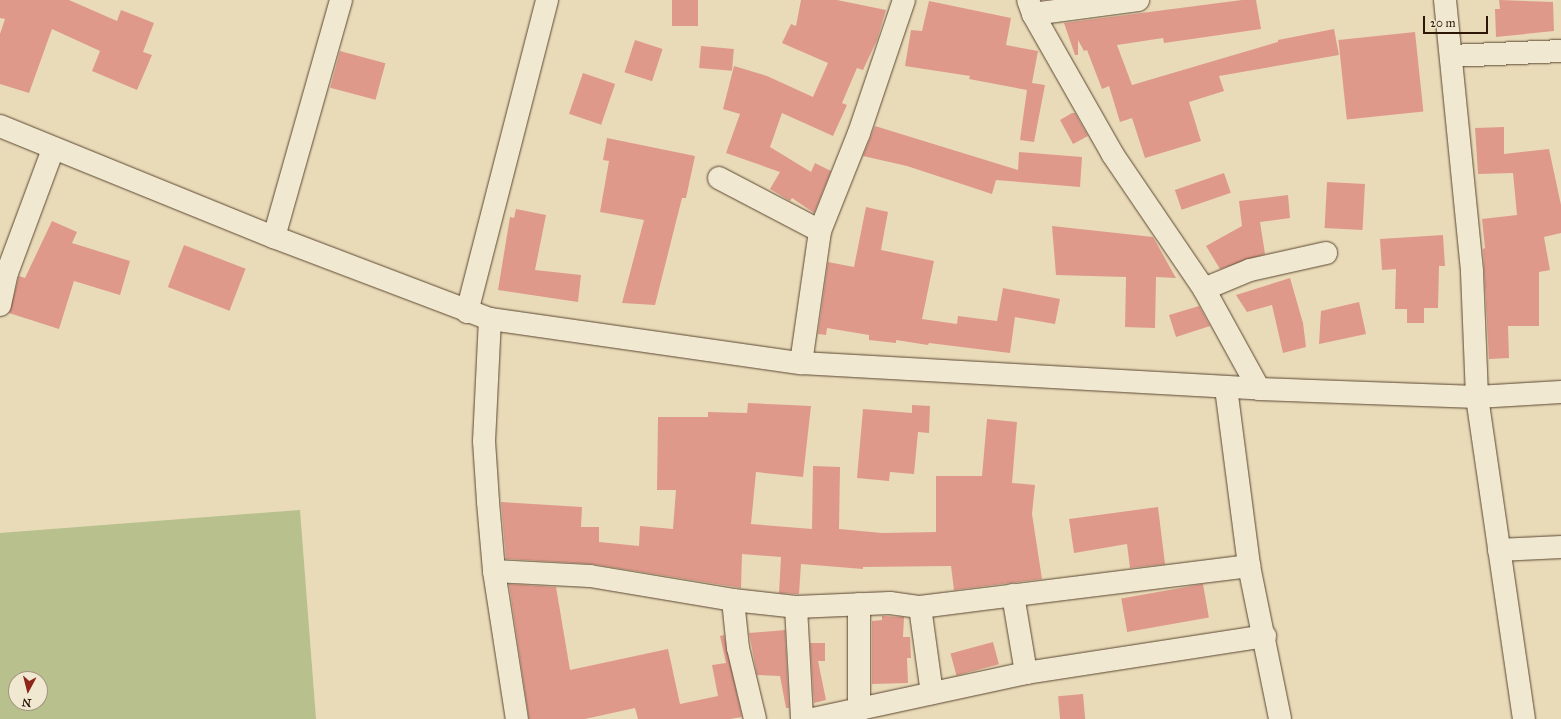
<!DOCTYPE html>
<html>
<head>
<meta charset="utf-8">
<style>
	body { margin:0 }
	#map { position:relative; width:1561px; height:719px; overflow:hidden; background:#e9dbb8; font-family:"IM FELL Great Primer",serif }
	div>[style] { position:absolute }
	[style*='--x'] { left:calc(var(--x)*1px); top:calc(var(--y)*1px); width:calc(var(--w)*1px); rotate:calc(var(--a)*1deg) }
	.green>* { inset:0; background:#b8c08e }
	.building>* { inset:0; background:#df998b; transform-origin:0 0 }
	.roads { filter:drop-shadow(0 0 1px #5c4732) drop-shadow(0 0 1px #5c4732) }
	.minor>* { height:22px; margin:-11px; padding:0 11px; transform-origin:11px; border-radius:11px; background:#f1e8d1 }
	.tertiary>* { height:22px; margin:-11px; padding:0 11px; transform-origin:11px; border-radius:11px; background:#f1e8d1 }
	span { translate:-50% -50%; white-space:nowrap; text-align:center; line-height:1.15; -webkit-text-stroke:4px #f1e8d1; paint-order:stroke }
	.north { position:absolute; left:8px; top:671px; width:40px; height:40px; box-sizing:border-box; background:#f1e8d1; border:1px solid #a3947f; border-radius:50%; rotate:187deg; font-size:11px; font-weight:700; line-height:16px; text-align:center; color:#2d1605 }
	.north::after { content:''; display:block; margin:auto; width:14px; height:18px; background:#8f2418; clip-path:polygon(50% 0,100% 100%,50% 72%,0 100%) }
	.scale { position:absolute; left:1423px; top:16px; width:65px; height:18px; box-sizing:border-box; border:2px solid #2d1605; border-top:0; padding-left:5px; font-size:12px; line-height:14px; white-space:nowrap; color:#2d1605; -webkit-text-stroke:3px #f1e8d1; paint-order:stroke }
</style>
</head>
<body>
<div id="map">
	<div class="green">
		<i style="clip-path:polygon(evenodd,300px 510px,316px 719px,0 719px,0 533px,300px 510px,16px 679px,40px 679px,40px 703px,16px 703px,16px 679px)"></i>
	</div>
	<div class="building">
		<i style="clip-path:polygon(0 0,69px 0,117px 21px,121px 10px,154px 23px,143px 52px,152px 55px,137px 90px,92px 71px,100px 51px,52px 29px,29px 93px,0 84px,0 34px,5px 19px,0 18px)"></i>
		<i style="left:672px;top:0;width:26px;height:26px"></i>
		<i style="clip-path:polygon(801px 0,837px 0,886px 10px,877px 40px,863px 70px,857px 68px,842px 103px,847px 105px,833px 136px,782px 113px,770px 147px,811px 172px,815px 163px,831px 171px,814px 213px,792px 198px,790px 201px,770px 189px,780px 172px,726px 153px,740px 114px,723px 109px,734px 66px,767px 76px,813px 97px,828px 63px,782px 43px,791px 24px,796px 26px)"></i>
		<i style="clip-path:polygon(1242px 0,1256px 0,1261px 29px,1164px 43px,1163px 38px,1117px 45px,1132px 85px,1278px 42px,1278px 40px,1334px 29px,1339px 55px,1219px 76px,1224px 91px,1189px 102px,1201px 141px,1145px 158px,1132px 118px,1120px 122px,1109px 86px,1102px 89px,1087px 50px,1084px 51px,1078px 40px,1078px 55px,1075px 55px,1064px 23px)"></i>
		<i style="clip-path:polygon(1499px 0,1553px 2px,1554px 31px,1496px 37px,1495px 9px,1500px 9px)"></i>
		<i style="clip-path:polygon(929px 1px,1011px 18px,1006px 45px,1038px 51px,1032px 83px,1045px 85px,1034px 142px,1020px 140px,1027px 90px,969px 79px,970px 76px,905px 66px,911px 30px,922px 31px)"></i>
		<i style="left:1415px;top:32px;width:80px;height:77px;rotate:84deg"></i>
		<i style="left:635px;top:40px;width:29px;height:34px;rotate:18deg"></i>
		<i style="left:701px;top:46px;width:33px;height:22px;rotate:5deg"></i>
		<i style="left:340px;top:51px;width:47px;height:38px;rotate:15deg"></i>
		<i style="left:583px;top:73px;width:34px;height:43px;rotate:19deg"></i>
		<i style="clip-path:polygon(1072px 113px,1075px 113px,1088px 136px,1073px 144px,1060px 120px)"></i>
		<i style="clip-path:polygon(875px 126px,1018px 170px,1019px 152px,1082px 157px,1080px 187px,996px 180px,992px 194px,907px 166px,863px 156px)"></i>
		<i style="clip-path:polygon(1504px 127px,1504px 154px,1549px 149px,1561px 205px,1561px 233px,1544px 237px,1550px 270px,1539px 272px,1539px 326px,1508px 326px,1509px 358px,1489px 359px,1483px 249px,1485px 248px,1482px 219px,1517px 215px,1513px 173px,1478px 174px,1475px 128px)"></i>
		<i style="clip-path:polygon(607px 138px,695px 156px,686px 198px,682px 198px,655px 305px,622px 303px,644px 220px,600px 212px,609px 161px,603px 160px)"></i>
		<i style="left:1224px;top:173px;width:21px;height:52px;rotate:71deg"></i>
		<i style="left:1327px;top:182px;width:38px;height:46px;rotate:3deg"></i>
		<i style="clip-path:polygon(1288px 195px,1290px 218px,1260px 222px,1265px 254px,1220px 269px,1206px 246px,1242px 226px,1239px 201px)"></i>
		<i style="clip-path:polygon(866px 207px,888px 212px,881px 250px,934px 261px,922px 319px,957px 324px,958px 316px,997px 321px,1003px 288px,1060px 299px,1055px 324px,1015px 317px,1010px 353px,929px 343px,928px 345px,896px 340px,896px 343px,869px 340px,869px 335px,827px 328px,826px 335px,818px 334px,828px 262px,854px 267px)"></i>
		<i style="clip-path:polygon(516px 209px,546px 215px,535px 270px,581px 275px,578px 302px,498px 290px,510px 217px,514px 218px)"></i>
		<i style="clip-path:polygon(52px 221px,77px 232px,72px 243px,130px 261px,120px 295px,74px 281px,59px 329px,9px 313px,19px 276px,25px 278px)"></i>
		<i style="clip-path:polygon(1052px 226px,1153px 237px,1176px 278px,1156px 277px,1155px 328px,1125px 327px,1126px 277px,1056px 275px)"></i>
		<i style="clip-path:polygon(1443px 235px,1445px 266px,1439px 266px,1438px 308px,1424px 308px,1424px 323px,1407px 323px,1407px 309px,1395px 309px,1396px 269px,1382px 270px,1380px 239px)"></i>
		<i style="left:184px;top:245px;width:66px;height:45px;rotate:21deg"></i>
		<i style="clip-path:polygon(1290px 278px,1303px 323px,1306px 347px,1283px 353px,1272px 305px,1247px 312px,1236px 295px)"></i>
		<i style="clip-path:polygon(1359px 302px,1366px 334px,1319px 344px,1321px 311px)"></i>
		<i style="clip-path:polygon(1199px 306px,1210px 326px,1176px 337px,1169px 315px)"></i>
		<i style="clip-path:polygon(748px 403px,811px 406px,803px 477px,756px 472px,751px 524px,812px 529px,813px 466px,840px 467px,839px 529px,882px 533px,936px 532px,936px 476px,982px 476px,987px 419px,1017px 422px,1012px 483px,1035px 485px,1032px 514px,1042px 579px,954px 590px,951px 566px,863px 567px,863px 569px,801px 564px,799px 594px,796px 594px,779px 593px,781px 557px,742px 554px,741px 588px,592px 564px,506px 559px,501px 502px,582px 507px,581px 527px,599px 527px,599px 542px,639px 546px,640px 526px,673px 529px,676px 490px,657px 490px,658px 417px,708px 417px,708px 412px,747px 413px)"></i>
		<i style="clip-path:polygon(912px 405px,930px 406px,929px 433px,918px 432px,914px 474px,890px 472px,889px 481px,857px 478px,863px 409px,912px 413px)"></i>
		<i style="clip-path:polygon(1158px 507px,1165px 564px,1130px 568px,1127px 544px,1074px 553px,1069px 519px)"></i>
		<i style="clip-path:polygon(509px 584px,556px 587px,570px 670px,668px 649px,680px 704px,718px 696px,712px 665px,726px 663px,720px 636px,724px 635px,742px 717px,730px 719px,638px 719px,635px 708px,585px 719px,529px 719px)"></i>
		<i style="left:1203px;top:584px;width:34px;height:83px;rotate:80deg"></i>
		<i style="clip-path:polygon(882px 616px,904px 617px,903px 637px,910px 637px,911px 658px,907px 658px,908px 683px,872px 684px,872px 621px,882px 620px)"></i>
		<i style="clip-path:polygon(785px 630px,789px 708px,786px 708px,780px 676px,757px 675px,749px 633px)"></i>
		<i style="left:993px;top:642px;width:23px;height:44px;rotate:75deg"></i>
		<i style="clip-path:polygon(810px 643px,825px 643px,825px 661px,818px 661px,826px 700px,814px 703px)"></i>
		<i style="left:1083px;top:694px;width:25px;height:25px;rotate:85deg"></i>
	</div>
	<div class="roads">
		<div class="minor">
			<i style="--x:1028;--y:0;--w:15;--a:70"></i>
			<i style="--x:1033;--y:14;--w:162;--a:60.4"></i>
			<i style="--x:1113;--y:155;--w:162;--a:55.8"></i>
			<i style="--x:1204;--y:289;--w:114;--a:61.2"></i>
			<i style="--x:1445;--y:0;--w:273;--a:84.3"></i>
			<i style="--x:1472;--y:272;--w:125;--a:87.7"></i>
			<i style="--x:1477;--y:397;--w:325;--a:81.7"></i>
			<i style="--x:1033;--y:14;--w:106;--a:-7.6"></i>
			<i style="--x:1451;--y:56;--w:110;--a:-2.6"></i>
			<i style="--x:719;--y:178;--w:114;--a:27.7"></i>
			<i style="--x:274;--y:237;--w:246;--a:-74.2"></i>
			<i style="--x:1204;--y:289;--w:50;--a:-22.4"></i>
			<i style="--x:1250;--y:270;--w:78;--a:-12.6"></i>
			<i style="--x:0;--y:305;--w:33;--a:-78"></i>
			<i style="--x:7;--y:273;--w:132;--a:-69.6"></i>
			<i style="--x:467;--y:312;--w:322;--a:-75.6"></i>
			<i style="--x:490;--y:319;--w:122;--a:92.8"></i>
			<i style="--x:484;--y:441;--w:61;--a:86.2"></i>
			<i style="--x:488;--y:502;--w:69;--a:85"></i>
			<i style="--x:494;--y:571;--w:150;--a:81.2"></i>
			<i style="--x:801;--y:363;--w:133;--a:-81.8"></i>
			<i style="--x:820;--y:231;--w:105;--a:-68.3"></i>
			<i style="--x:859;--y:133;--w:140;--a:-71.3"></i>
			<i style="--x:1226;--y:388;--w:179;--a:82.6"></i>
			<i style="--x:1249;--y:566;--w:156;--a:78.5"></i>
			<i style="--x:1499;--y:550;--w:62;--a:-2.8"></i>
			<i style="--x:494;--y:571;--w:96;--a:3"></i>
			<i style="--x:590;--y:576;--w:145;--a:9.5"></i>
			<i style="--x:733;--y:600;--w:63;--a:6.3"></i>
			<i style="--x:796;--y:607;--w:94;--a:-2.4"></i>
			<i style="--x:890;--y:603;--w:30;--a:8"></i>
			<i style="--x:920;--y:607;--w:332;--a:-7.1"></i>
			<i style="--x:1013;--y:595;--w:79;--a:80.5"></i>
			<i style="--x:733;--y:600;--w:48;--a:84.1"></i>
			<i style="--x:738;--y:648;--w:73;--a:76.5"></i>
			<i style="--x:859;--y:604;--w:107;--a:90"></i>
			<i style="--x:796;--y:607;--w:112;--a:86.9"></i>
			<i style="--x:920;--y:607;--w:87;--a:82.1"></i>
			<i style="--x:813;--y:719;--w:218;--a:-12.2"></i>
			<i style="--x:1026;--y:673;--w:242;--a:-8.8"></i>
		</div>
		<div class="tertiary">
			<i style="--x:0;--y:126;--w:296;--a:22.1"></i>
			<i style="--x:274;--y:237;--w:231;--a:20.8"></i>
			<i style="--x:490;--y:319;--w:314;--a:8.1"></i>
			<i style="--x:801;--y:363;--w:459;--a:3.2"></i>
			<i style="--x:1259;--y:389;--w:218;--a:2.1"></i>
			<i style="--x:1477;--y:397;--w:84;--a:-3.4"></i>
		</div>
	</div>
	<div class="north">N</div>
	<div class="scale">20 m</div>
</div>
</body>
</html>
